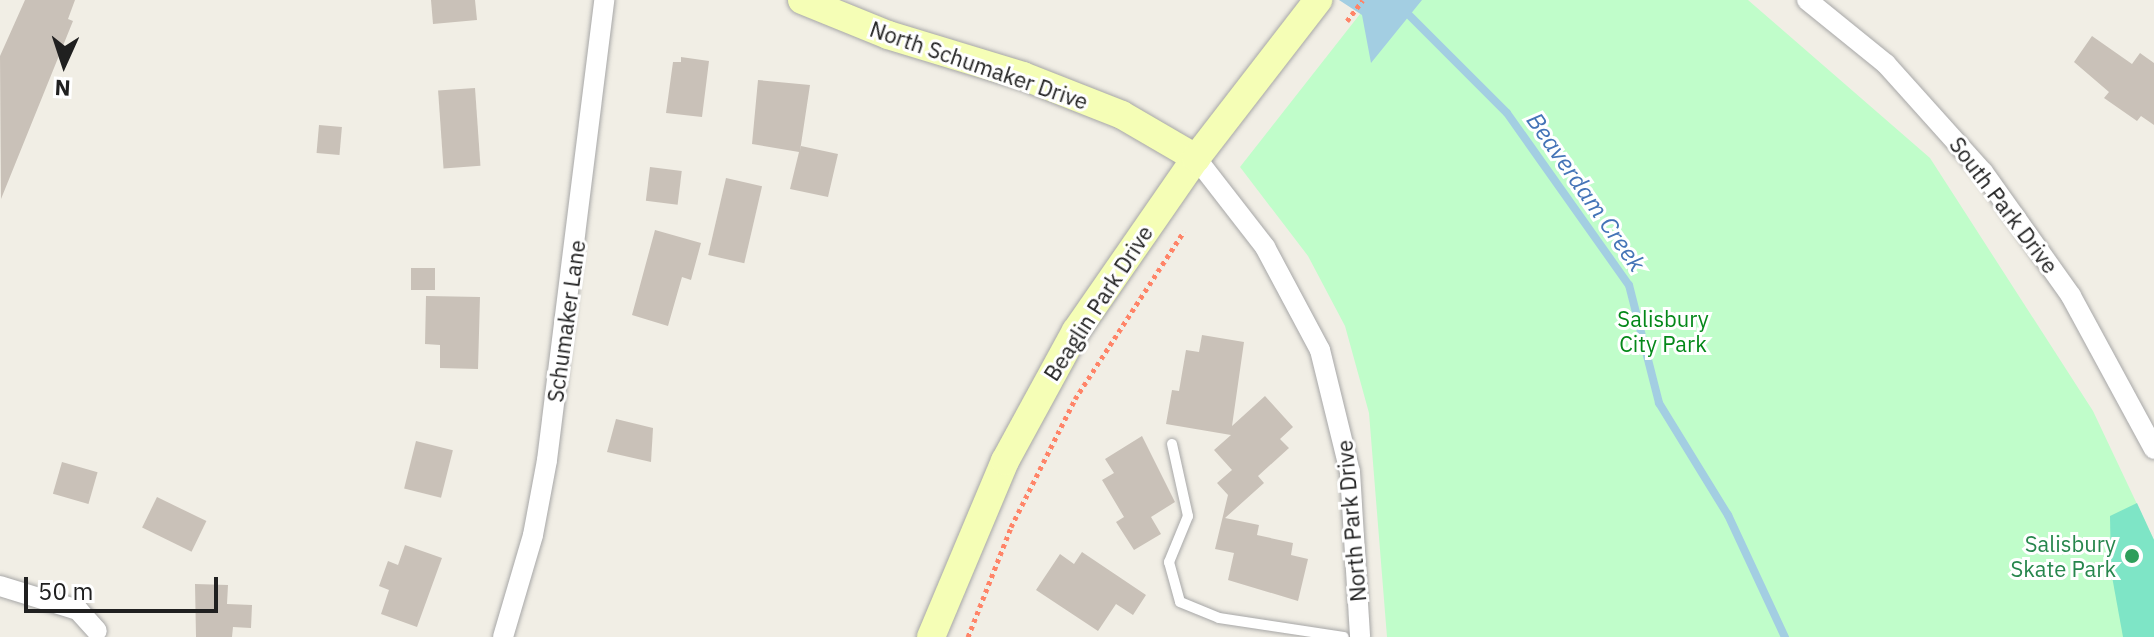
<!DOCTYPE html>
<html>
<head>
<meta charset="utf-8">
<style>
	body { margin:0 }
	#map { position:relative; width:2154px; height:637px; overflow:hidden; background:#f1eee5; font-family:"IBM Plex Sans",sans-serif }
	div>[style] { position:absolute }
	[style*='--x'] { left:calc(var(--x)*1px); top:calc(var(--y)*1px); width:calc(var(--w)*1px); rotate:calc(var(--a)*1deg) }
	.park>* { inset:0; background:#c0fdca }
	.pitch>* { inset:0; background:#7ee5c6 }
	.water>* { inset:0; background:#a3cee2 }
	.stream>* { height:8px; margin:-4px; padding:0 4px; transform-origin:4px; border-radius:4px; background:#a3cee2 }
	.building>* { inset:0; background:#c9c1b8; transform-origin:0 0 }
	.path>* { height:5px; margin-top:-2.5px; transform-origin:0; background:repeating-linear-gradient(90deg,#ff8468 0 4px,transparent 0 8px) }
	.roads { filter:drop-shadow(0 0 2px #a7a7a7) drop-shadow(0 0 2px #a7a7a7) }
	.lane>* { height:10px; margin:-5px; padding:0 5px; transform-origin:5px; border-radius:5px; background:#fff }
	.street>* { height:20px; margin:-10px; padding:0 10px; transform-origin:10px; border-radius:10px; background:#fff }
	.secondary>* { height:28px; margin:-14px; padding:0 14px; transform-origin:14px; border-radius:14px; background:#f5feb6 }
	.dots>* { width:22px; height:22px; translate:-50% -50%; box-sizing:border-box; border:4px solid #fff; border-radius:50% }
	span { translate:-50% -50%; white-space:nowrap; text-align:center; line-height:1.15; -webkit-text-stroke:6px #fff; paint-order:stroke }
	.street-label { font-size:22px; color:#202020 }
	.park-label { font-size:22px; color:#048819 }
	.leisure-label { font-size:22px; color:#27864d }
	.right { translate:-100% -50%; text-align:right }
	.water-label { font-size:24px; color:#4474b7; font-style:italic }
	.north { position:absolute; left:24px; top:24px; width:80px; height:80px; -webkit-text-stroke:6px #fff; paint-order:stroke; rotate:183deg; font-size:22px; font-weight:700; line-height:32px; text-align:center; color:#202020 }
	.north::after { content:''; display:block; margin:auto; width:28px; height:36px; background:#202020; clip-path:polygon(50% 0,100% 100%,50% 72%,0 100%) }
	.scale { position:absolute; left:24px; top:577px; width:194px; height:36px; box-sizing:border-box; border:4px solid #202020; border-top:0; padding-left:10px; font-size:24px; line-height:28px; white-space:nowrap; color:#202020; -webkit-text-stroke:6px #fff; paint-order:stroke }
</style>
</head>
<body>
<div id="map">
	<div class="park">
		<i style="clip-path:polygon(1371px 0,1748px 0,1930px 158px,2093px 411px,2154px 540px,2154px 637px,1387px 637px,1369px 413px,1345px 326px,1308px 256px,1240px 167px)"></i>
	</div>
	<div class="pitch">
		<i style="clip-path:polygon(2137px 503px,2154px 540px,2154px 637px,2123px 637px,2111px 571px,2110px 516px)"></i>
	</div>
	<div class="water">
		<i style="clip-path:polygon(1339px 0,1422px 0,1371px 63px,1362px 15px)"></i>
	</div>
	<div class="stream">
		<i style="--x:1410;--y:16;--w:137;--a:45"></i>
		<i style="--x:1507;--y:113;--w:211;--a:54.7"></i>
		<i style="--x:1629;--y:285;--w:122;--a:75.7"></i>
		<i style="--x:1659;--y:403;--w:132;--a:58.4"></i>
		<i style="--x:1728;--y:515;--w:135;--a:65"></i>
	</div>
	<div class="building">
		<i style="clip-path:polygon(25px 0,75px 0,68px 19px,73px 21px,1px 199px,0 56px)"></i>
		<i style="clip-path:polygon(431px 0,475px 0,477px 20px,433px 24px)"></i>
		<i style="clip-path:polygon(2092px 36px,2132px 64px,2140px 53px,2154px 63px,2154px 125px,2141px 116px,2137px 121px,2104px 98px,2109px 92px,2074px 62px)"></i>
		<i style="clip-path:polygon(681px 57px,709px 61px,702px 117px,666px 113px,673px 62px,681px 62px)"></i>
		<i style="clip-path:polygon(758px 80px,810px 85px,800px 151px,801px 146px,838px 154px,828px 197px,790px 189px,799px 152px,752px 144px)"></i>
		<i style="left:475px;top:88px;width:78px;height:37px;rotate:86deg"></i>
		<i style="left:319px;top:125px;width:23px;height:28px;rotate:5deg"></i>
		<i style="left:650px;top:167px;width:32px;height:34px;rotate:7deg"></i>
		<i style="left:726px;top:178px;width:37px;height:79px;rotate:13deg"></i>
		<i style="clip-path:polygon(655px 230px,701px 243px,691px 280px,682px 277px,668px 326px,632px 315px)"></i>
		<i style="left:411px;top:268px;width:24px;height:22px"></i>
		<i style="clip-path:polygon(426px 296px,480px 297px,478px 369px,440px 368px,440px 345px,425px 344px)"></i>
		<i style="clip-path:polygon(1202px 335px,1244px 342px,1232px 426px,1265px 396px,1293px 427px,1280px 439px,1289px 448px,1258px 476px,1264px 483px,1225px 518px,1259px 525px,1257px 535px,1293px 543px,1291px 555px,1308px 559px,1298px 601px,1228px 580px,1234px 553px,1215px 549px,1228px 495px,1217px 483px,1232px 470px,1214px 450px,1231px 435px,1166px 424px,1172px 390px,1179px 391px,1186px 350px,1199px 352px)"></i>
		<i style="clip-path:polygon(616px 419px,653px 428px,651px 462px,607px 452px)"></i>
		<i style="clip-path:polygon(1142px 436px,1175px 502px,1151px 517px,1161px 534px,1134px 550px,1116px 522px,1124px 517px,1102px 480px,1114px 473px,1105px 459px)"></i>
		<i style="left:416px;top:441px;width:38px;height:49px;rotate:14deg"></i>
		<i style="left:62px;top:462px;width:37px;height:33px;rotate:16deg"></i>
		<i style="left:157px;top:497px;width:55px;height:34px;rotate:26deg"></i>
		<i style="clip-path:polygon(405px 545px,442px 558px,417px 627px,381px 614px,389px 590px,379px 586px,388px 561px,398px 565px)"></i>
		<i style="clip-path:polygon(1082px 552px,1146px 595px,1133px 615px,1116px 604px,1098px 631px,1036px 590px,1060px 554px,1074px 564px)"></i>
		<i style="clip-path:polygon(195px 584px,228px 585px,227px 604px,252px 605px,251px 628px,233px 627px,232px 637px,196px 637px)"></i>
	</div>
	<div class="path">
		<i style="--x:1347;--y:21;--w:26;--a:-53"></i>
		<i style="--x:968;--y:637;--w:118;--a:-68.6"></i>
		<i style="--x:1011;--y:527;--w:143;--a:-63.4"></i>
		<i style="--x:1075;--y:399;--w:200;--a:-57"></i>
	</div>
	<div class="roads">
		<div class="lane">
			<i style="--x:1172;--y:444;--w:74;--a:77.5"></i>
			<i style="--x:1188;--y:516;--w:50;--a:112.4"></i>
			<i style="--x:1169;--y:562;--w:41;--a:74.6"></i>
			<i style="--x:1180;--y:602;--w:42;--a:22.3"></i>
			<i style="--x:1219;--y:618;--w:126;--a:8.6"></i>
		</div>
		<div class="street">
			<i style="--x:1807;--y:0;--w:102;--a:39"></i>
			<i style="--x:1886;--y:64;--w:145;--a:48.1"></i>
			<i style="--x:1983;--y:172;--w:152;--a:54.6"></i>
			<i style="--x:2071;--y:296;--w:174;--a:61.5"></i>
			<i style="--x:1196;--y:158;--w:113;--a:52.2"></i>
			<i style="--x:1265;--y:247;--w:117;--a:61.9"></i>
			<i style="--x:1320;--y:350;--w:126;--a:76.2"></i>
			<i style="--x:1350;--y:472;--w:165;--a:86.5"></i>
			<i style="--x:0;--y:586;--w:82;--a:17.1"></i>
			<i style="--x:78;--y:610;--w:28;--a:48"></i>
			<i style="--x:503;--y:637;--w:106;--a:-73.6"></i>
			<i style="--x:533;--y:535;--w:76;--a:-79.4"></i>
			<i style="--x:547;--y:460;--w:464;--a:-82.9"></i>
		</div>
		<div class="secondary">
			<i style="--x:802;--y:0;--w:93;--a:22.1"></i>
			<i style="--x:888;--y:35;--w:141;--a:16.9"></i>
			<i style="--x:1023;--y:76;--w:106;--a:21.5"></i>
			<i style="--x:1122;--y:115;--w:86;--a:30.2"></i>
			<i style="--x:931;--y:637;--w:191;--a:-67.2"></i>
			<i style="--x:1005;--y:461;--w:148;--a:-61.4"></i>
			<i style="--x:1076;--y:331;--w:211;--a:-55.3"></i>
			<i style="--x:1196;--y:158;--w:200;--a:-52.3"></i>
		</div>
	</div>
	<div class="dots">
		<i style="left:2132px;top:556px;background:#2e9e5b"></i>
	</div>
	<div class="street-label">
		<span style="left:979px;top:65px;rotate:19deg">North Schumaker Drive</span>
		<span style="left:2004px;top:205px;rotate:53deg">South Park Drive</span>
		<span style="left:1098px;top:303px;rotate:-57deg">Beaglin Park Drive</span>
		<span style="left:566px;top:321px;rotate:-82deg">Schumaker Lane</span>
		<span style="left:1351px;top:521px;rotate:-95deg">North Park Drive</span>
	</div>
	<div class="park-label">
		<span style="left:1663px;top:331px">Salisbury<br>City Park</span>
	</div>
	<div class="leisure-label">
		<span class="right" style="left:2116px;top:556px">Salisbury<br>Skate Park</span>
	</div>
	<div class="water-label">
		<span style="left:1586px;top:192px;rotate:55deg">Beaverdam Creek</span>
	</div>
	<div class="north">N</div>
	<div class="scale">50 m</div>
</div>
</body>
</html>
